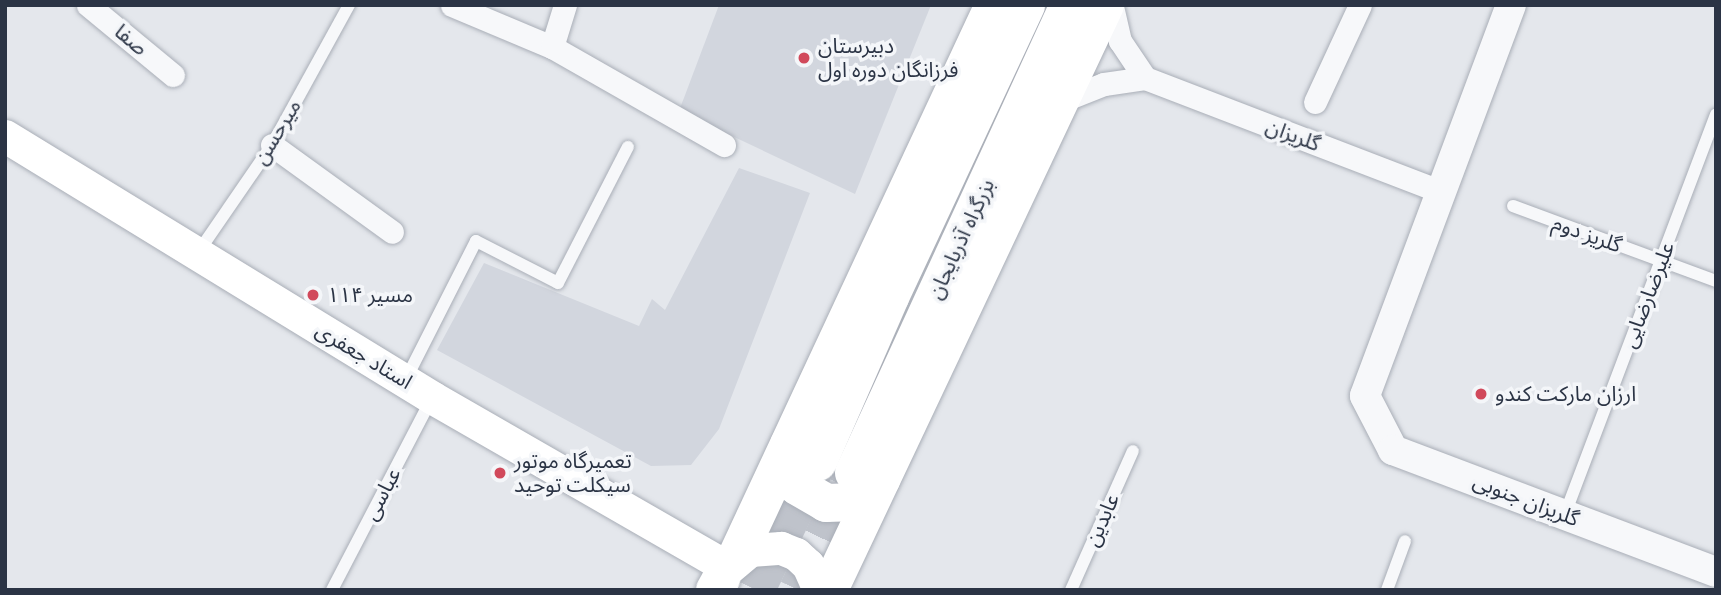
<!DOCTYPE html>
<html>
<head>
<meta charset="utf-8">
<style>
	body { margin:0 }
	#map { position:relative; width:1721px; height:595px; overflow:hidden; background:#e4e7ec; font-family:Karla,"Noto Sans Arabic",sans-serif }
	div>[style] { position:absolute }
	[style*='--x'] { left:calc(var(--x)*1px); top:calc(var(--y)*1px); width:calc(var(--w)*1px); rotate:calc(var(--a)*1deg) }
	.built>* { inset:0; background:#d2d6de }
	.trunk-tunnel>* { height:38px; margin-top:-19px; transform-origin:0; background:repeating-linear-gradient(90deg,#bfc3cb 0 38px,transparent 0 57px) }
	.roads { filter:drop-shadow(0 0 2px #a9aeb7) drop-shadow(0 0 2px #a9aeb7) }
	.service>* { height:12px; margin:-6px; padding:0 6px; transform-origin:6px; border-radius:6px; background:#f7f8fa }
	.minor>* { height:23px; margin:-11.5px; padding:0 11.5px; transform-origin:11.5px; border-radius:11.5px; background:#f7f8fa }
	.tertiary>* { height:30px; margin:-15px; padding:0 15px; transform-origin:15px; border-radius:15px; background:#f7f8fa }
	.secondary>* { height:33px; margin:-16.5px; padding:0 16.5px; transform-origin:16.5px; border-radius:16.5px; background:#fff }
	.trunk>* { height:38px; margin:-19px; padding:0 19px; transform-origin:19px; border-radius:19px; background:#fff }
	.dots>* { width:19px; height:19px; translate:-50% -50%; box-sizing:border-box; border:4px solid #f4f6f9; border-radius:50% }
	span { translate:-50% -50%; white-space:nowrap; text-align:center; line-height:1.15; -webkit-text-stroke:7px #f4f6f9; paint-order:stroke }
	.street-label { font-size:21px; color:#2b3445 }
	.poi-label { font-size:21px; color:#2b3445 }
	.left { translate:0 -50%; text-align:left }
	.frame { position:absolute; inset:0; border:7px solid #2b3445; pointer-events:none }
</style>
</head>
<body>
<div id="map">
	<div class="built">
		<i style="clip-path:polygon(719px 5px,931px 5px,855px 194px,679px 111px)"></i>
		<i style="clip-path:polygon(739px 168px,810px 193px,719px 429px,691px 465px,651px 466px,437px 350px,484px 263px,639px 326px,652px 299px,665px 310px)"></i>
	</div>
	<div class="trunk-tunnel">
		<i style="--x:756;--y:590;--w:142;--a:-64.2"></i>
		<i style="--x:798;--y:590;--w:127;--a:-64.4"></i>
	</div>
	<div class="roads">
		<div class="service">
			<i style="--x:1513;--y:206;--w:216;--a:20.3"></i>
			<i style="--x:197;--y:254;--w:132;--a:-55.5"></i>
			<i style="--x:272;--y:145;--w:160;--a:-61.2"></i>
			<i style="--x:405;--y:381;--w:157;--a:-63.1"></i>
			<i style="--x:476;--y:241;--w:92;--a:27.1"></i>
			<i style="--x:558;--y:283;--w:153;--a:-62.8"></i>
			<i style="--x:1565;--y:514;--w:427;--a:-69.3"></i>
			<i style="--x:332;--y:590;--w:216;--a:-62.5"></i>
			<i style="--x:1071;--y:590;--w:152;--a:-66"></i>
			<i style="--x:1387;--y:590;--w:52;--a:-69.8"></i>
		</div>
		<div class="minor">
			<i style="--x:88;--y:5;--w:110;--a:39.5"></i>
			<i style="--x:452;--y:5;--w:108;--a:22.8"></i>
			<i style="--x:552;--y:47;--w:198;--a:29.7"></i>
			<i style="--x:552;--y:47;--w:44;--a:-72.8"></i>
			<i style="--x:1145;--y:78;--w:318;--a:21"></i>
			<i style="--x:1061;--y:101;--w:46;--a:-21.6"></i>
			<i style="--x:1104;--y:84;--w:41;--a:-8.3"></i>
			<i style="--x:1145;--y:78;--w:45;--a:-124"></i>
			<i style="--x:1120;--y:41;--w:37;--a:-103"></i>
			<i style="--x:1315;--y:102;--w:107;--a:-65.1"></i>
			<i style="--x:272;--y:145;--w:148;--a:35.9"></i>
		</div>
		<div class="tertiary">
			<i style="--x:1511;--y:5;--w:417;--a:110.5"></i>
			<i style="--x:1365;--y:396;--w:61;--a:62.6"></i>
			<i style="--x:1393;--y:450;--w:345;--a:20.7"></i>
		</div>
		<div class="secondary">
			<i style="--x:5;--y:136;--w:502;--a:31.47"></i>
			<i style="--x:433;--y:398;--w:339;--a:29.9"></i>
			<i style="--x:726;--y:570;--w:31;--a:-40"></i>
			<i style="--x:750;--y:550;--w:31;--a:-4"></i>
			<i style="--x:781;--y:548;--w:16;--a:22"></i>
			<i style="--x:796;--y:554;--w:16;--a:43"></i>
			<i style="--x:808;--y:565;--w:27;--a:66"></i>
		</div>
		<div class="trunk">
			<i style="--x:789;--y:445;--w:23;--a:92"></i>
			<i style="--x:788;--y:468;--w:20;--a:63"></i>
			<i style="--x:797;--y:486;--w:34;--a:30"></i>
			<i style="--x:826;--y:503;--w:31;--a:-2"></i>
			<i style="--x:857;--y:502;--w:33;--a:-43"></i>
			<i style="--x:818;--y:462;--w:180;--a:-66.4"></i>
			<i style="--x:890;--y:297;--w:322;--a:-65"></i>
			<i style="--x:854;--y:473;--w:515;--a:-65.33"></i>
			<i style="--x:736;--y:558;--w:610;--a:-64.99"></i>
			<i style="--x:715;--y:590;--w:13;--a:-61"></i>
			<i style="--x:829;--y:590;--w:647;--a:-64.74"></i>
		</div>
	</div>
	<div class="dots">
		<i style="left:804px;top:58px;background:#d1495b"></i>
		<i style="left:313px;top:295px;background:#d1495b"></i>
		<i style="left:1481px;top:394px;background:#d1495b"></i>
		<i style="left:500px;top:473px;background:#d1495b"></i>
	</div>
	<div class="street-label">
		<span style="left:131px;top:40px;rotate:40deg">صفا</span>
		<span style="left:277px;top:132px;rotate:-59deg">میرحسن</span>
		<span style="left:1293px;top:135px;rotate:21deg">گلریزان</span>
		<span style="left:1587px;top:234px;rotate:20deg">گلریز دوم</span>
		<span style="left:961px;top:239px;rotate:-65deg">بزرگراه آذربایجان</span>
		<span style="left:1648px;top:295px;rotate:-69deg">علیرضارضایی</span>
		<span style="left:364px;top:356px;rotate:31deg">استاد جعفری</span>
		<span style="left:382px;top:494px;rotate:-62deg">عباسی</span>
		<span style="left:1526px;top:500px;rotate:21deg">گلریزان جنوبی</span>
		<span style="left:1102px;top:520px;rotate:-66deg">عابدین</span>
	</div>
	<div class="poi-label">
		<span class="left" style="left:818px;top:58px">دبیرستان<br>فرزانگان دوره اول</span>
		<span class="left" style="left:327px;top:295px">مسیر ۱۱۴</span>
		<span class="left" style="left:1495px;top:394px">ارزان مارکت کندو</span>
		<span class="left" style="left:514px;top:473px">تعمیرگاه موتور<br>سیکلت توحید</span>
	</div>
	<div class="frame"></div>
</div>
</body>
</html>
